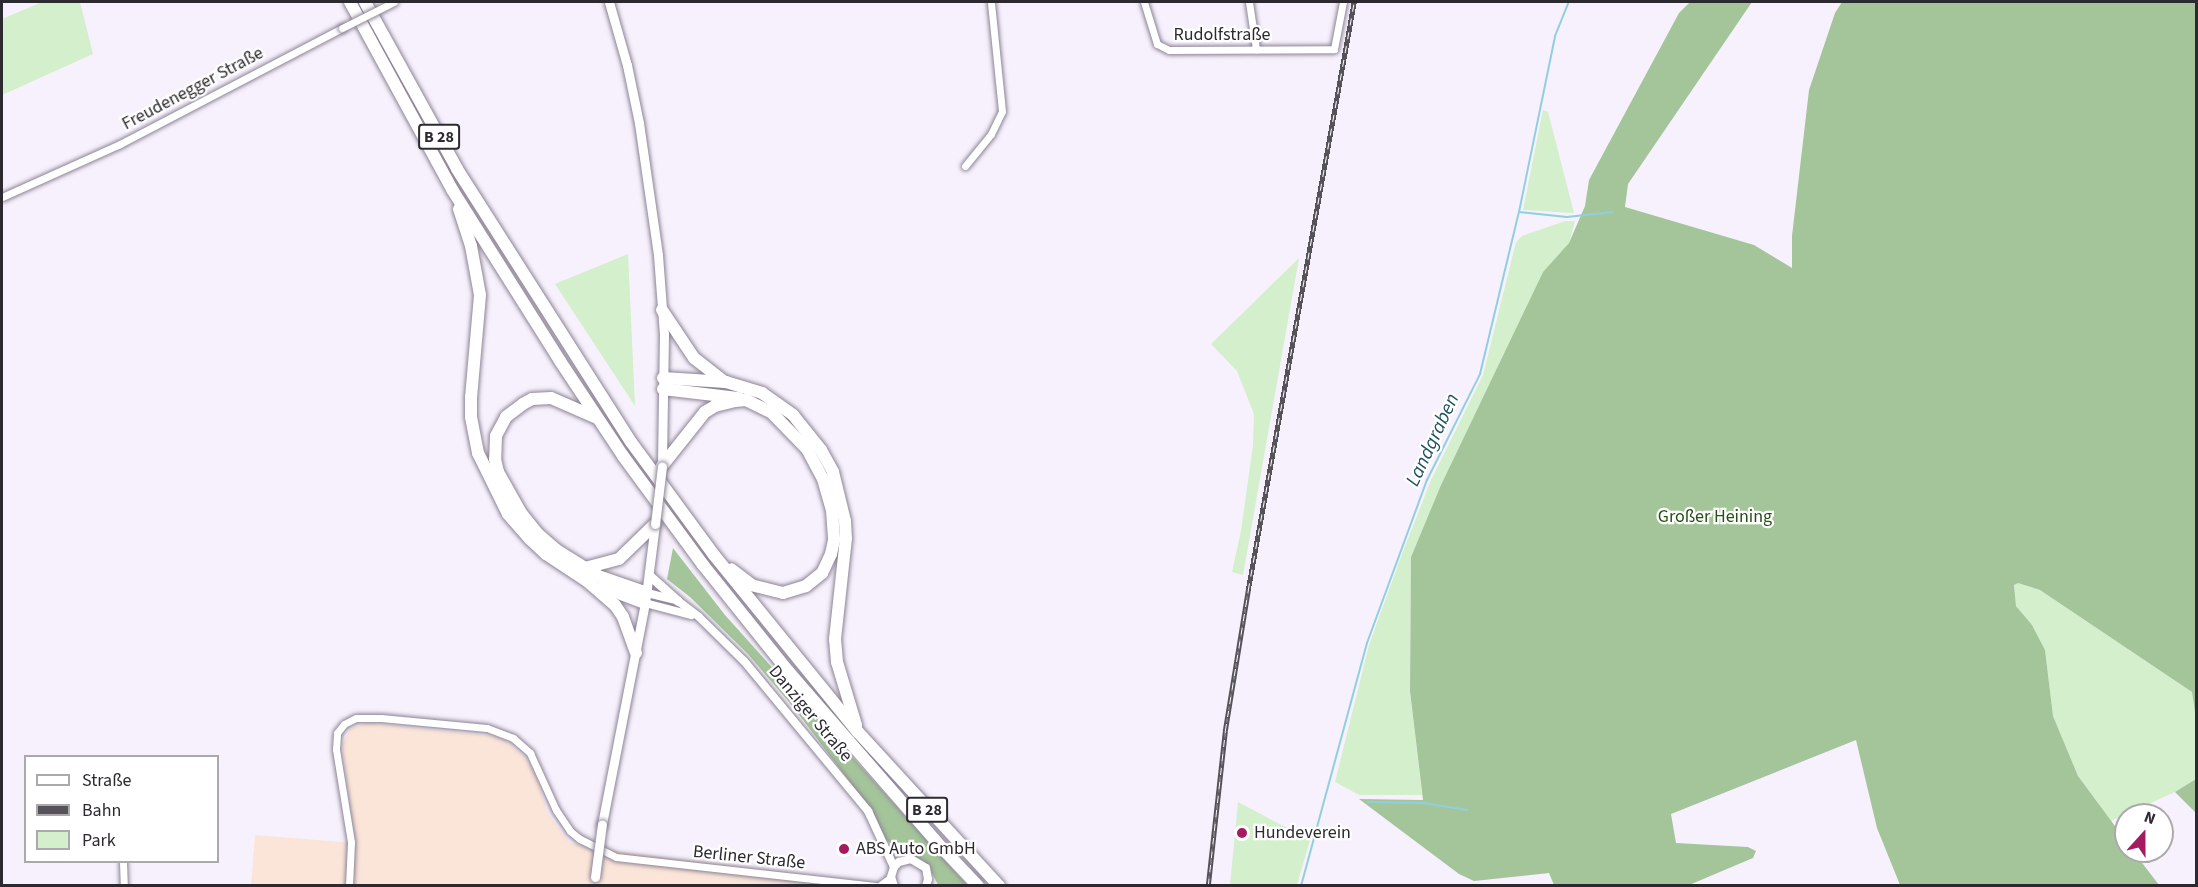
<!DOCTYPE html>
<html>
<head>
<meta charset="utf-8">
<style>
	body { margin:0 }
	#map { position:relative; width:2198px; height:887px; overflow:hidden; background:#f7f1fd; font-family:"Source Sans 3",sans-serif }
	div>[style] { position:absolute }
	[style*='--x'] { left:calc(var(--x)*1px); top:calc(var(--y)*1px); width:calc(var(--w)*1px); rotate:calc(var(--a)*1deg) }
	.commercial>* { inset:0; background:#fbe5d8 }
	.green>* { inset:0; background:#d3efcb }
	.forest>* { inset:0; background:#a4c49a }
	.stream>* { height:2px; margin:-1px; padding:0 1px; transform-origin:1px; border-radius:1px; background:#90cfdf }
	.roads { filter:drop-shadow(0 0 2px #8c8395) drop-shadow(0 0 2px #8c8395) }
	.minor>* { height:7px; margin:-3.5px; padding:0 3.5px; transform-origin:3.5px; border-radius:3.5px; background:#fff }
	.tertiary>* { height:8px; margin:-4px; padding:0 4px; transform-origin:4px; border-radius:4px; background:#fff }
	.secondary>* { height:9px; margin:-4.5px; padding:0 4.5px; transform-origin:4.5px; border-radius:4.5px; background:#fff }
	.trunk>* { height:12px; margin:-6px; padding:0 6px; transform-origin:6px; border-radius:6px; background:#fff }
	.rail>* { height:4.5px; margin-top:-2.25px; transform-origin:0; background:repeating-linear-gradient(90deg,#fff 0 7px,#56525a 0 14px); box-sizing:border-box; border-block:2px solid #56525a }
	.bridges { filter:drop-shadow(0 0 2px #8c8395) drop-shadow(0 0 2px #8c8395) }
	.minor-bridge>* { height:7px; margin:-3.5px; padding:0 3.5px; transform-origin:3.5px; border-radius:3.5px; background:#fff }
	.secondary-bridge>* { height:9px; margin:-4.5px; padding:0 4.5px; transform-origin:4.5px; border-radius:4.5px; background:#fff }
	.dots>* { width:16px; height:16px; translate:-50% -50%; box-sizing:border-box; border:3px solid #fff; border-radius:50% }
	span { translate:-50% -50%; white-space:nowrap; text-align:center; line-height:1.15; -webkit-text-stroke:4.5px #fff; paint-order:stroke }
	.shield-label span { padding:2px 4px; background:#fff; border:2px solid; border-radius:4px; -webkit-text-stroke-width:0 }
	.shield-label { font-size:16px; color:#2d2930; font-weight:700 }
	.street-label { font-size:18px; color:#2d2930 }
	.park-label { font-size:18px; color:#254f15 }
	.poi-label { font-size:18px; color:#2d2930 }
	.left { translate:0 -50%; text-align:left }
	.water-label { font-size:20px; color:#1d535f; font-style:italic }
	.frame { position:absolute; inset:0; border:3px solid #2d2930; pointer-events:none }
	.legend { position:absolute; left:24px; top:755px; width:195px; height:108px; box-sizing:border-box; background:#fff; border:2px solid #aba9ac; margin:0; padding:8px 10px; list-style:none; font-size:18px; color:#2d2930 }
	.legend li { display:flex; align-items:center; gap:12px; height:30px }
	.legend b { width:30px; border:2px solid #aba9ac }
	.north { position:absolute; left:2114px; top:803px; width:60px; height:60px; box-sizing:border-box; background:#fff; border:2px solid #aba9ac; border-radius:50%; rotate:21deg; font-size:16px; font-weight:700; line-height:24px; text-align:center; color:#2d2930 }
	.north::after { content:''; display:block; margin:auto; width:21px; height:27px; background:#a51a60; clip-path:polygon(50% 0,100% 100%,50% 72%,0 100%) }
</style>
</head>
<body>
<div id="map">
	<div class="commercial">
		<i style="clip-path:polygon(367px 723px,493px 736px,506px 741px,526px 758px,536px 776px,548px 814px,570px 843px,637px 854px,894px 886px,251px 886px,255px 835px,355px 843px,342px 745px,350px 729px)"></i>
	</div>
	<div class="green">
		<i style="clip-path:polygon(42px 2px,80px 2px,93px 54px,2px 95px,2px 19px)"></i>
		<i style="clip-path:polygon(1543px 110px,1548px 112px,1574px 213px,1523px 210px)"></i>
		<i style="clip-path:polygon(1565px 221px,1575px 221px,1569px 243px,1543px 272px,1441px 485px,1411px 557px,1410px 691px,1422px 795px,1359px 795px,1335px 782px,1369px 645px,1402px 554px,1431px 480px,1483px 375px,1516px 242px,1522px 236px)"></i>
		<i style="clip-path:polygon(628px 254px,635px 406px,555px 284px)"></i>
		<i style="clip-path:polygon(1299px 258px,1243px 575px,1232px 572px,1241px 531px,1253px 445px,1254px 414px,1237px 371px,1211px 344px)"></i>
		<i style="clip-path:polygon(2018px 583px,2040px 590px,2192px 692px,2196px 719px,2196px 779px,2175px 792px,2111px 821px,2078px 776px,2053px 716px,2045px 650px,2032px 625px,2016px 606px,2014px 584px)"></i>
		<i style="clip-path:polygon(1238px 802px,1310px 840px,1297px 885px,1230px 885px)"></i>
	</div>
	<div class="forest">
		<i style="clip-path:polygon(1690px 2px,1752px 2px,1628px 184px,1625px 207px,1754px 245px,1792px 268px,1792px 236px,1809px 90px,1835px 13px,1842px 2px,2196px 2px,2196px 719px,2192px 692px,2040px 590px,2018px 583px,2014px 585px,2016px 606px,2032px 625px,2045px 650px,2053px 716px,2078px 776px,2126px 841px,2126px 851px,2133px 851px,2159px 885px,1900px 885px,1877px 828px,1856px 740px,1671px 814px,1676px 843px,1748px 847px,1756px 851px,1753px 858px,1689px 885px,1554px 885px,1549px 873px,1474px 881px,1459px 874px,1359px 799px,1423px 800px,1410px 691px,1411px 557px,1441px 485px,1543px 272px,1569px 243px,1585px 206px,1589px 180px,1679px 13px)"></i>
		<i style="clip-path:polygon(673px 548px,725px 615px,967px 885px,938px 885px,928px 865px,922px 860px,910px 859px,885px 839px,874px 814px,794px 708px,748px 654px,690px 597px,667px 579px)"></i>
		<i style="clip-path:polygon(2196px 779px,2196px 813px,2175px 792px)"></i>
	</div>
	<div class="stream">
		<i style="--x:1519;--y:212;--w:48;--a:5.9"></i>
		<i style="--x:1567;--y:217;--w:46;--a:-6.2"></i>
		<i style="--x:1368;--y:802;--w:55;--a:1"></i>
		<i style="--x:1423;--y:803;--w:45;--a:9"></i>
		<i style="--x:1301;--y:886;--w:252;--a:-74.8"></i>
		<i style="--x:1367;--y:643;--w:174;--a:-69.8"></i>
		<i style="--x:1427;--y:480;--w:119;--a:-63.4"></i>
		<i style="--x:1480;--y:374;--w:167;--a:-76.5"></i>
		<i style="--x:1519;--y:212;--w:180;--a:-78.4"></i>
		<i style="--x:1555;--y:36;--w:37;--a:-68"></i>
	</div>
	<div class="roads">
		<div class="minor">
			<i style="--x:1144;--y:2;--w:44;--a:72.8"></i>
			<i style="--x:1157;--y:44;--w:13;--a:27"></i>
			<i style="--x:1169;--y:50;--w:165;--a:-0.3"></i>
			<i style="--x:1334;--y:49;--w:48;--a:-79.2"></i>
			<i style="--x:1249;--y:2;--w:48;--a:81.5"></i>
			<i style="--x:965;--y:166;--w:41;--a:-50.9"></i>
			<i style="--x:991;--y:134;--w:25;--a:-64"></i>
			<i style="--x:1002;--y:111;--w:110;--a:-95.8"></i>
			<i style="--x:2;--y:197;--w:129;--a:-24.2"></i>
			<i style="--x:120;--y:144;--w:250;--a:-27.6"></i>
			<i style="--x:123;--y:862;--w:24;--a:88"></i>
			<i style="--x:349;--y:886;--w:44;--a:-87.4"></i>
			<i style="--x:351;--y:842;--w:94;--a:-99.2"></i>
			<i style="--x:336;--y:749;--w:16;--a:-86"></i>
			<i style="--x:337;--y:733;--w:11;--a:-52"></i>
			<i style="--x:344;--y:724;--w:13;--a:-27"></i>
			<i style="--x:356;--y:718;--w:25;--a:0"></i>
			<i style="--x:381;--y:718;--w:106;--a:5.4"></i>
			<i style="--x:487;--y:728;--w:28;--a:21"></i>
			<i style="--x:513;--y:738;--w:23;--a:41"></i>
			<i style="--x:530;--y:753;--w:63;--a:65.5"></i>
			<i style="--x:556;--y:810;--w:25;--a:56"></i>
			<i style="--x:570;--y:831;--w:13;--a:39"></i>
			<i style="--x:580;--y:839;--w:40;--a:26.6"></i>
			<i style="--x:616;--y:857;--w:261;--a:6.4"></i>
			<i style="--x:879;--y:886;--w:15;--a:-37"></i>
		</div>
		<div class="tertiary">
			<i style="--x:647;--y:593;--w:32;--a:14"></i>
			<i style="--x:678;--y:601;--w:26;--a:37"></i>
			<i style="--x:699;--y:617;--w:63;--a:44.4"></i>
			<i style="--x:744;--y:661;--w:195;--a:50.4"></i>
			<i style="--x:868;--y:811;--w:62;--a:65.1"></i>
			<i style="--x:645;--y:603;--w:48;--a:14.6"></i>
			<i style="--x:894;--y:886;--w:9;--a:-108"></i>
			<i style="--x:891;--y:877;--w:10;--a:-73"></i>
			<i style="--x:894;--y:867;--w:7;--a:-45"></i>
			<i style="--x:899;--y:862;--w:12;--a:-14"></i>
			<i style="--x:911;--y:859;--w:17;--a:31"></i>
			<i style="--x:926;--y:868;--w:11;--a:80"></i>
			<i style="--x:928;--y:879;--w:7;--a:106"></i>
		</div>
		<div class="secondary">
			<i style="--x:609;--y:2;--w:66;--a:74.1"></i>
			<i style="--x:627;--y:65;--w:59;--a:78.3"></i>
			<i style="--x:639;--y:123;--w:133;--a:81.8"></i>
			<i style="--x:658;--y:255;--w:79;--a:85.7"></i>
			<i style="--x:664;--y:334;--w:132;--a:90.9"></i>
			<i style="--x:649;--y:575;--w:39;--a:42"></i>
			<i style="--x:602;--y:824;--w:225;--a:-79"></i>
			<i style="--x:645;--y:603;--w:80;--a:-82.8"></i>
		</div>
		<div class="trunk">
			<i style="--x:350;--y:2;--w:215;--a:61.4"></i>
			<i style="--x:453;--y:191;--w:201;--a:57.8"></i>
			<i style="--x:560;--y:361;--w:114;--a:56.4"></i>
			<i style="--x:623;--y:456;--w:135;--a:53.7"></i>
			<i style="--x:703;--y:565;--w:136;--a:51.3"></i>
			<i style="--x:788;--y:671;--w:235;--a:49"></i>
			<i style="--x:942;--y:848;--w:52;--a:46.5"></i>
			<i style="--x:365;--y:2;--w:191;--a:61.1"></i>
			<i style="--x:457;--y:169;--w:324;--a:57.5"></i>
			<i style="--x:631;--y:442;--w:140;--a:53.7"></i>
			<i style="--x:714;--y:555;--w:228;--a:50.9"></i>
			<i style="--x:858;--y:732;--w:209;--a:47.5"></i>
			<i style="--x:459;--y:209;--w:39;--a:72"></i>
			<i style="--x:471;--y:246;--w:50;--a:79.6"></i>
			<i style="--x:480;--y:295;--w:102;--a:95"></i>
			<i style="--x:471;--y:397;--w:20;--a:90"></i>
			<i style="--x:471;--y:417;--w:37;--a:79"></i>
			<i style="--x:478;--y:453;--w:68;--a:63.8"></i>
			<i style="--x:508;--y:514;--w:33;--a:49"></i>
			<i style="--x:530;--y:539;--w:22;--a:43"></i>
			<i style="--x:546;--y:554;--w:49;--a:33.4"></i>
			<i style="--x:587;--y:581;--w:37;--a:41"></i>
			<i style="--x:615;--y:605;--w:14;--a:56"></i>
			<i style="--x:623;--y:617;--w:38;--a:70"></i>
			<i style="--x:662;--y:310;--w:58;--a:56.3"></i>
			<i style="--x:694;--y:358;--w:39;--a:38"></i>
			<i style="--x:663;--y:378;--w:63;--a:3.6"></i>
			<i style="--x:726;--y:382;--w:38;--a:17"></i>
			<i style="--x:762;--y:393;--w:38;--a:35"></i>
			<i style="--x:793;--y:415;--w:45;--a:51.3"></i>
			<i style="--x:821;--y:450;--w:25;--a:61"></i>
			<i style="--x:833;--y:472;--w:50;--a:76.2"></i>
			<i style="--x:845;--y:521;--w:17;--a:87"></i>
			<i style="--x:846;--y:538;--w:102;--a:96.2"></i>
			<i style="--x:835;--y:639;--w:23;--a:85"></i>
			<i style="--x:837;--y:662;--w:66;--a:73.2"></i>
			<i style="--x:663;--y:389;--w:77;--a:6.8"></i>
			<i style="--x:597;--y:418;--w:50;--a:-156.5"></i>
			<i style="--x:551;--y:398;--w:19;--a:177"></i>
			<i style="--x:532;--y:399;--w:10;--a:151"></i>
			<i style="--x:523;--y:404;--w:21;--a:143"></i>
			<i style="--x:506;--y:417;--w:21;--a:118"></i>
			<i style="--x:496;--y:436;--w:23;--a:92"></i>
			<i style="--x:495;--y:459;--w:13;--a:77"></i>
			<i style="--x:498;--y:472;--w:47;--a:60.7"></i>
			<i style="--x:521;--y:513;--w:27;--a:51"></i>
			<i style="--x:538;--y:534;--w:23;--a:41"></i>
			<i style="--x:555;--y:549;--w:51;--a:32.1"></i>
			<i style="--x:598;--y:576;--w:52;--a:19.1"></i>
			<i style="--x:662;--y:466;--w:69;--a:-51.5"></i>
			<i style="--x:705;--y:412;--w:12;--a:-31"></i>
			<i style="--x:715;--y:406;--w:21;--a:-14"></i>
			<i style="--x:735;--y:401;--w:11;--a:-5"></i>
			<i style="--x:746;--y:400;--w:28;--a:26"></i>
			<i style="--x:771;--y:412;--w:52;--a:45.8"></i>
			<i style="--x:807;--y:449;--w:34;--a:62"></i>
			<i style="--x:823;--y:479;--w:32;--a:74"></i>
			<i style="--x:832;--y:510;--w:30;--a:86"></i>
			<i style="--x:834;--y:540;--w:14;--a:102"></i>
			<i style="--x:831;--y:554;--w:21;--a:115"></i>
			<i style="--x:822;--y:573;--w:21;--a:141"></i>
			<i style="--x:806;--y:586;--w:24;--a:163"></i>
			<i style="--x:783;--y:593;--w:32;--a:-166"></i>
			<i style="--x:752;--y:585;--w:26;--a:-143"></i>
			<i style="--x:585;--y:568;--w:35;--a:-15"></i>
			<i style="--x:619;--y:559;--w:50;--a:-44.2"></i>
			<i style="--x:602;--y:587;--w:46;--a:20.4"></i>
		</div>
	</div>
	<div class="rail">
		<i style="--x:1208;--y:886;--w:156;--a:-83.7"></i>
		<i style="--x:1225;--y:731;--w:143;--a:-80.7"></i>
		<i style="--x:1248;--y:590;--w:597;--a:-79.78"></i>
	</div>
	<div class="bridges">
		<div class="minor-bridge">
			<i style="--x:342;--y:28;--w:58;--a:-26.6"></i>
		</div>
		<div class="secondary-bridge">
			<i style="--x:655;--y:524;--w:58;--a:-83.1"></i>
			<i style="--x:595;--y:877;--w:53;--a:-82.5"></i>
		</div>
	</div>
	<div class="dots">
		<i style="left:1242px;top:833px;background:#a51a60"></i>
		<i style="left:844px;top:849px;background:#a51a60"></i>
	</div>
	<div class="shield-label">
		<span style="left:439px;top:137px">B 28</span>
		<span style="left:927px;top:810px">B 28</span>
	</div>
	<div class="street-label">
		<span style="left:1222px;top:35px">Rudolfstraße</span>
		<span style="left:193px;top:89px;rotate:-28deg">Freudenegger Straße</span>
		<span style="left:810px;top:714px;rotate:50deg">Danziger Straße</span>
		<span style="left:749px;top:858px;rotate:6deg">Berliner Straße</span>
	</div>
	<div class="park-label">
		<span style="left:1715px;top:517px">Großer Heining</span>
	</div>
	<div class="poi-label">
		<span class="left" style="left:1254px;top:833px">Hundeverein</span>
		<span class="left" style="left:856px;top:849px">ABS Auto GmbH</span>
	</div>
	<div class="water-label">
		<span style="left:1433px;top:440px;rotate:-65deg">Landgraben</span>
	</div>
	<div class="frame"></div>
	<ul class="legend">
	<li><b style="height:8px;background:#fff"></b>Straße</li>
	<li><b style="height:8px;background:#56525a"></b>Bahn</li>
	<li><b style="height:16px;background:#d3efcb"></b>Park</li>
	</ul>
	<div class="north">N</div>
</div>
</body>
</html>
